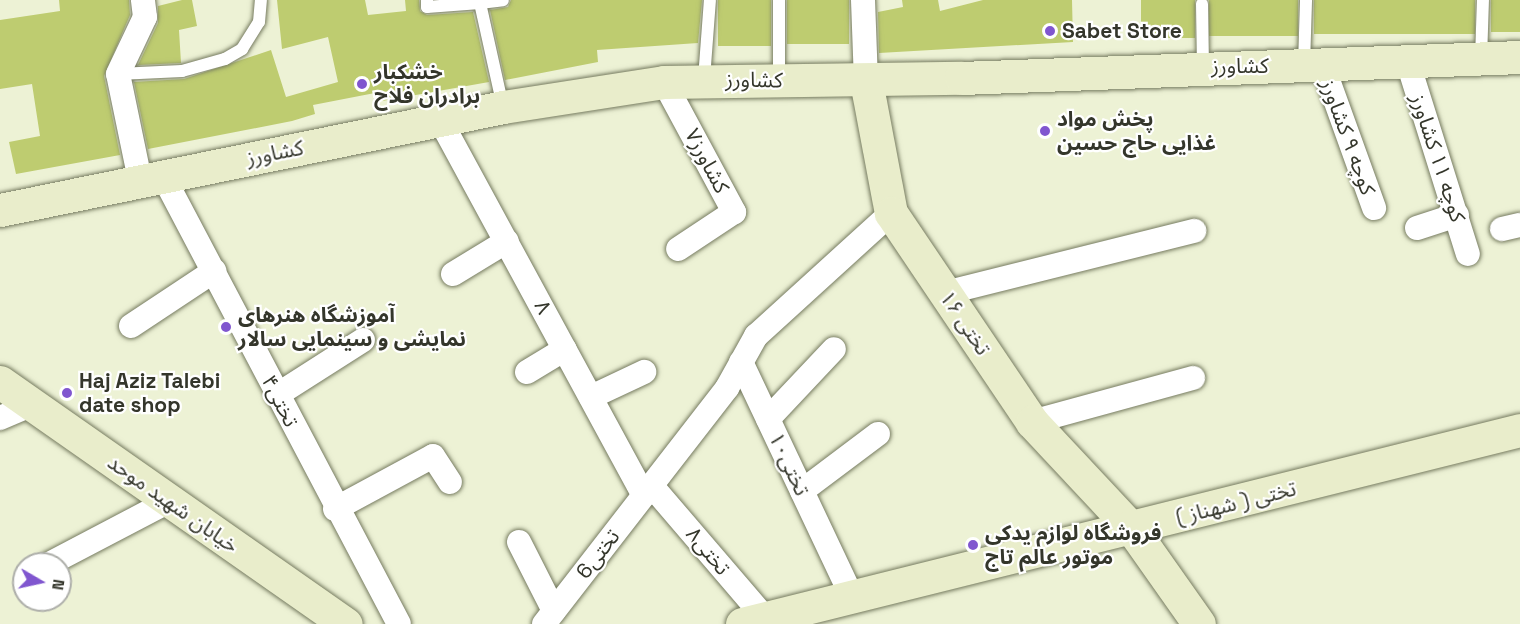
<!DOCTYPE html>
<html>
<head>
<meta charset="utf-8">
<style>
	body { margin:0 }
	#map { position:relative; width:1520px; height:624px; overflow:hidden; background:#edf2d5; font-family:"Space Grotesk","Noto Sans Arabic",sans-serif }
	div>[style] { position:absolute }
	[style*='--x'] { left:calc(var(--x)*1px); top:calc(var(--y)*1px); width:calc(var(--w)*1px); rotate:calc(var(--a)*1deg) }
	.building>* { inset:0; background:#becc70; transform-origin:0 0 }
	.roads { filter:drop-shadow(0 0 2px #767b60) drop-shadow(0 0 2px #767b60) }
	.lane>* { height:12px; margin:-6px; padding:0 6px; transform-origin:6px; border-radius:6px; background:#fff }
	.street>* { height:24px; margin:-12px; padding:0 12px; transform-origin:12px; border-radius:12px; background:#fff }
	.secondary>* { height:33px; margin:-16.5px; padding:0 16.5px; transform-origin:16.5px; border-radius:16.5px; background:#e9edcb }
	.dots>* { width:16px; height:16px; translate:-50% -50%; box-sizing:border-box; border:3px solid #fff; border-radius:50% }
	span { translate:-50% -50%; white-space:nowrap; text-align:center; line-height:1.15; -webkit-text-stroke:4.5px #fff; paint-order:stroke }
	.poi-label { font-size:21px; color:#34362b; font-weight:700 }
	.left { translate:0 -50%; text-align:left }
	.street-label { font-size:21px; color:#34362b }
	.north { position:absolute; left:12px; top:552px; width:60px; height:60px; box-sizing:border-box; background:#fff; border:2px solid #aeafaa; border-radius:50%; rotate:99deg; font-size:16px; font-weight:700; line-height:24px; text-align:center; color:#34362b }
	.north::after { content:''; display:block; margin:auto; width:21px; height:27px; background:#8056cf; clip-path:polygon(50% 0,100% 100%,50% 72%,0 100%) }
</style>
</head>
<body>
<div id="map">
	<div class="building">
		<i style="clip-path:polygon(59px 0,129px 0,130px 15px,104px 76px,120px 155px,16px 174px,9px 142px,40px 136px,32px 84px,0 89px,0 20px,60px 11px)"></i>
		<i style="clip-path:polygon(182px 0,192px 0,197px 26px,179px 30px,181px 63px,138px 65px,158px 23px,158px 6px)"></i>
		<i style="clip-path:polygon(277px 0,365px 0,368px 15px,406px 11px,405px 0,419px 0,420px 11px,427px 15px,473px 12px,489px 82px,382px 101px,380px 92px,313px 105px,315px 114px,292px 121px,148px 149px,134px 82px,184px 79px,271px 50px,286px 97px,338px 82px,328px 37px,282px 49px)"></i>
		<i style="clip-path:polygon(511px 0,702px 0,698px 43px,597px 50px,598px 62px,505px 80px,490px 10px,508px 7px)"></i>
		<i style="left:718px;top:0;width:53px;height:46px"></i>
		<i style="left:787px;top:0;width:62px;height:44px"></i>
		<i style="clip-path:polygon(902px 0,938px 0,940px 11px,983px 0,1072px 0,1073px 42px,879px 53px,878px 12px,903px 7px)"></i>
		<i style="left:1141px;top:0;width:54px;height:38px"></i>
		<i style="left:1209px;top:0;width:89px;height:36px"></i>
		<i style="left:1314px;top:0;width:161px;height:34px"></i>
		<i style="left:1491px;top:0;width:29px;height:32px"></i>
	</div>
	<div class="roads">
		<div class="lane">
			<i style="--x:427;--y:0;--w:7;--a:90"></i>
			<i style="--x:427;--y:7;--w:53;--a:-4.3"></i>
			<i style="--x:480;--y:3;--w:107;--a:77.5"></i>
			<i style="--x:480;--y:3;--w:23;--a:-7"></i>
			<i style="--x:1202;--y:4;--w:63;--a:89.1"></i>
			<i style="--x:1481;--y:59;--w:59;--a:-88.1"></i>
			<i style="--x:1304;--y:65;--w:65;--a:-88.2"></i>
			<i style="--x:118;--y:74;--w:64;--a:-2.7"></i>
			<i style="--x:182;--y:71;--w:45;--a:-15.6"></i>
			<i style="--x:225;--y:59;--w:20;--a:-30"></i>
			<i style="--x:242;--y:49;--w:32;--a:-58"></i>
			<i style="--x:259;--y:22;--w:22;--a:-85"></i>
			<i style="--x:704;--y:79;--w:79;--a:-85.7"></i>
			<i style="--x:779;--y:80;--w:80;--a:-90"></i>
		</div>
		<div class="street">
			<i style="--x:863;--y:0;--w:81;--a:87.9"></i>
			<i style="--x:1408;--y:63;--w:200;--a:72.6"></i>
			<i style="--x:1323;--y:66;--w:151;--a:70.2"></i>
			<i style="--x:664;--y:82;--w:148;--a:61.7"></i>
			<i style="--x:734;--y:212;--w:67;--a:146.5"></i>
			<i style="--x:440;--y:120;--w:427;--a:61.5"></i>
			<i style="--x:163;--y:176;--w:506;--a:62.22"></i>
			<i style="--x:140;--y:180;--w:108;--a:-101.7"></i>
			<i style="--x:118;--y:74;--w:63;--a:-64.7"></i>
			<i style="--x:145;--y:17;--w:17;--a:-97"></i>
			<i style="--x:1417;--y:228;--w:42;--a:-18"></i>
			<i style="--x:1502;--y:229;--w:18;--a:-13"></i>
			<i style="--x:453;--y:274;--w:63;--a:-31.4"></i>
			<i style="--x:945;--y:293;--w:257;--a:-14"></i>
			<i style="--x:131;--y:326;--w:100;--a:-33.5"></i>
			<i style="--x:741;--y:362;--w:260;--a:64.7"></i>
			<i style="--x:527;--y:372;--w:44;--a:-31.2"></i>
			<i style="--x:277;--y:395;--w:102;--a:-32.6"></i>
			<i style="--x:591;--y:397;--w:59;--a:-25.3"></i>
			<i style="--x:0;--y:418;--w:34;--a:-23"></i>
			<i style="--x:768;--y:419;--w:96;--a:-46.7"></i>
			<i style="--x:1032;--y:422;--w:167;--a:-15.3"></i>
			<i style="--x:651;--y:485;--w:175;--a:49.4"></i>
			<i style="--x:802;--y:491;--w:95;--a:-36.9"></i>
			<i style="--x:335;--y:509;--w:111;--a:-28.4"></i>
			<i style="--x:433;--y:456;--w:31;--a:57"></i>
			<i style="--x:519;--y:542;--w:77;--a:63.1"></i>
			<i style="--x:49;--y:564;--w:136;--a:-27.7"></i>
			<i style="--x:544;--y:624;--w:299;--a:-52.2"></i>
			<i style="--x:727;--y:388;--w:60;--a:-60.9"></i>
			<i style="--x:756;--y:336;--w:183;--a:-42.3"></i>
		</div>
		<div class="secondary">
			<i style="--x:866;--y:81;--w:134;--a:79.3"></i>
			<i style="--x:891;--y:213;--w:252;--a:56"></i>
			<i style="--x:1032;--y:422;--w:146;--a:46.9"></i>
			<i style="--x:1132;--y:529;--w:116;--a:54.8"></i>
			<i style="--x:0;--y:210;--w:513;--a:-11.57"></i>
			<i style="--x:503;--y:107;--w:163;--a:-8.8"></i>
			<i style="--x:664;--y:82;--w:297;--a:-0.8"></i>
			<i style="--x:961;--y:78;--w:559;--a:-2.15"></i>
			<i style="--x:0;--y:382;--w:422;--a:35"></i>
			<i style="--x:742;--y:624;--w:802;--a:-14"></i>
		</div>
	</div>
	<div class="dots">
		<i style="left:1050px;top:31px;background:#8056cf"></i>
		<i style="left:362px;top:84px;background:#8056cf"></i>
		<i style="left:1045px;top:131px;background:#8056cf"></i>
		<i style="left:226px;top:327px;background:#8056cf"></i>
		<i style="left:67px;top:393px;background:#8056cf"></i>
		<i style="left:973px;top:545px;background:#8056cf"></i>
	</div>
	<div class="poi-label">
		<span class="left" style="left:1062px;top:31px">Sabet Store</span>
		<span class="left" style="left:374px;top:84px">خشکبار<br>برادران فلاح</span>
		<span class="left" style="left:1057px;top:131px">پخش مواد<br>غذایی حاج حسین</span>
		<span class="left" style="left:238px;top:327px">آموزشگاه هنرهای<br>نمایشی و سینمایی سالار</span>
		<span class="left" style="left:79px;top:393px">Haj Aziz Talebi<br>date shop</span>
		<span class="left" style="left:985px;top:545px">فروشگاه لوازم یدکی<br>موتور عالم تاج</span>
	</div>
	<div class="street-label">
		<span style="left:1240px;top:66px">کشاورز</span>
		<span style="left:754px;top:80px;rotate:1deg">کشاورز</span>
		<span style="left:1348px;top:137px;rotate:70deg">کوچه ۹ کشاورز</span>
		<span style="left:275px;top:153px;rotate:-11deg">کشاورز</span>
		<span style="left:1438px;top:158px;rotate:72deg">کوچه ۱۱ کشاورز</span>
		<span style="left:707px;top:161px;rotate:62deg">۷کشاورز</span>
		<span style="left:543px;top:307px;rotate:62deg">۸</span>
		<span style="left:965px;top:323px;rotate:56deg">تختی ۱۶</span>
		<span style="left:280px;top:401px;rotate:63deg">تختی۴</span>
		<span style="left:789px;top:464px;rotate:65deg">تختی۱۰</span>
		<span style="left:1236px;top:503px;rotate:-14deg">تختی ( شهناز )</span>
		<span style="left:173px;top:504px;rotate:35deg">خیابان شهید موحد</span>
		<span style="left:708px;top:551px;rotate:50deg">تختی۸</span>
		<span style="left:598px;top:554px;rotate:-52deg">6تختی</span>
	</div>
	<div class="north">N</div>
</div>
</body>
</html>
